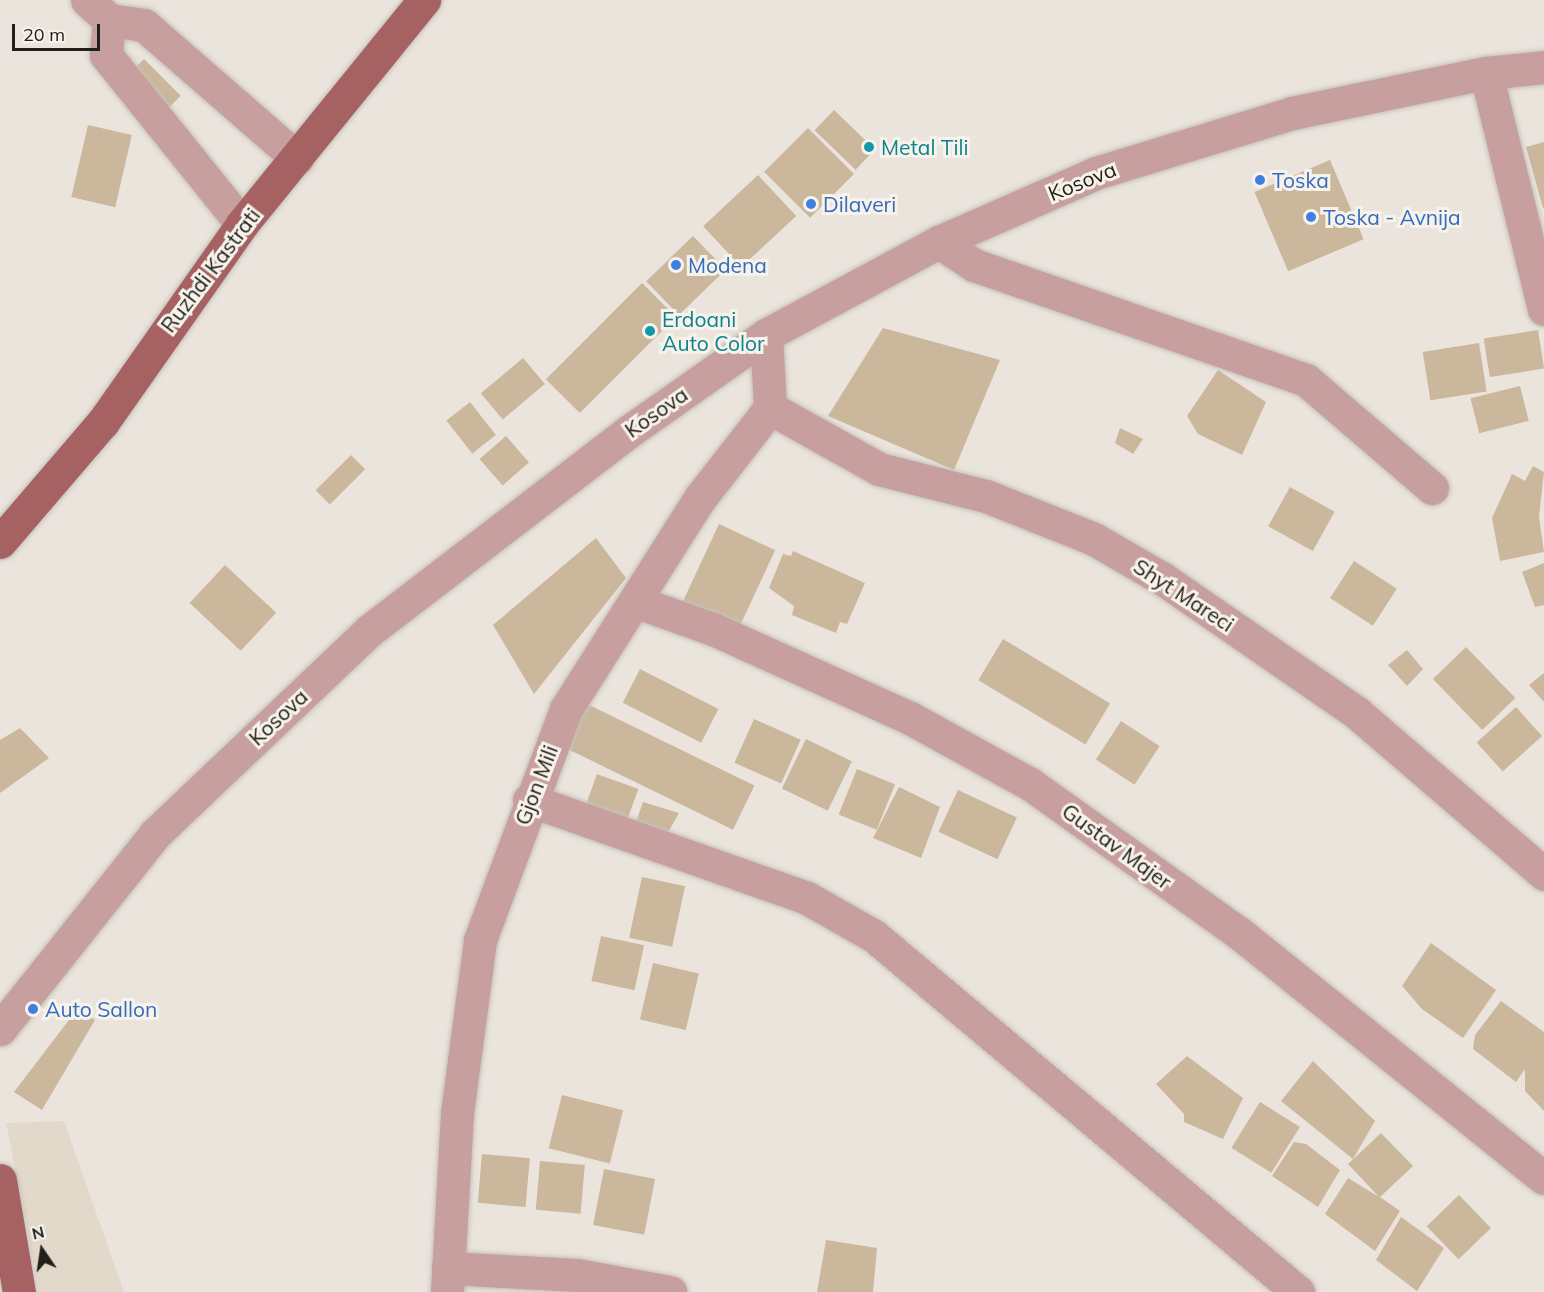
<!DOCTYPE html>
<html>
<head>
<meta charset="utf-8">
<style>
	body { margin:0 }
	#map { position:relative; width:1544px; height:1292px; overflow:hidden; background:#eae4dd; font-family:Mulish,sans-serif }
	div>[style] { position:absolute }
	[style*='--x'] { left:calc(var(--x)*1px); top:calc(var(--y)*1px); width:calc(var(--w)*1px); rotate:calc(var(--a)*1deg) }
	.built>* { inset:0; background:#e3d9cb }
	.building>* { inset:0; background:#cab79c; transform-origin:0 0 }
	.roads { filter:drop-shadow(0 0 2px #c6c1ba) drop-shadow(0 0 2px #c6c1ba) }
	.minor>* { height:33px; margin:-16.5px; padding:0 16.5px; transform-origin:16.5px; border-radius:16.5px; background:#c69f9e }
	.major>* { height:33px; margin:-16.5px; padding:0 16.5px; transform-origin:16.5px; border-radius:16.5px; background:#a66263 }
	.dots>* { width:16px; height:16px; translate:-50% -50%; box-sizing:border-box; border:3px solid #f7f2ea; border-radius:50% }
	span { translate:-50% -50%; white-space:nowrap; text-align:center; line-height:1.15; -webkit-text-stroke:6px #f7f2ea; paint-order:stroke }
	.culture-label { font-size:21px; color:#0d838f }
	.left { translate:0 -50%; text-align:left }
	.shop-label { font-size:21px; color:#366cbe }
	.street-label { font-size:21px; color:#21201d }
	.north { position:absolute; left:12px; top:1220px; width:60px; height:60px; -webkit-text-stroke:4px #f7f2ea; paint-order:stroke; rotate:347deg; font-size:16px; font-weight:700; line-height:24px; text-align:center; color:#21201d }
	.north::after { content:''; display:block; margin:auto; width:21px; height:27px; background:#21201d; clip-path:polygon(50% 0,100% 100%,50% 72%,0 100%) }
	.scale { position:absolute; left:12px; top:24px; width:88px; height:27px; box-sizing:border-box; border:3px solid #21201d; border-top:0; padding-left:8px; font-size:18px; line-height:21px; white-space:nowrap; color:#21201d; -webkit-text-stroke:4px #f7f2ea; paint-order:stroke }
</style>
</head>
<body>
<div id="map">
	<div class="built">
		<i style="clip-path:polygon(64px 1121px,124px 1292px,40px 1292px,6px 1123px)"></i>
	</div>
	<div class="building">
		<i style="left:144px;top:59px;width:52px;height:25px;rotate:45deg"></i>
		<i style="left:834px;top:110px;width:57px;height:28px;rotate:44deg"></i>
		<i style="left:88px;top:125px;width:45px;height:74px;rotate:13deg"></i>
		<i style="left:808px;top:128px;width:65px;height:62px;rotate:45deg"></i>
		<i style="clip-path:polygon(1544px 142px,1544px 208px,1543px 208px,1526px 147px)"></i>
		<i style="left:1330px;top:160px;width:86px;height:82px;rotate:67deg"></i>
		<i style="left:758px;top:175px;width:56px;height:75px;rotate:47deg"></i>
		<i style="left:693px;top:236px;width:47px;height:65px;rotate:46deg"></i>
		<i style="left:642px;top:283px;width:48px;height:136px;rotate:45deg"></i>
		<i style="clip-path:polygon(883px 328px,1000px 360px,954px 470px,828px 416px)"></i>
		<i style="left:1538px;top:330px;width:39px;height:55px;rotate:81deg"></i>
		<i style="left:1479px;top:343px;width:49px;height:57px;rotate:81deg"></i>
		<i style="left:523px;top:358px;width:34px;height:55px;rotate:50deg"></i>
		<i style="clip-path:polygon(1218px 370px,1266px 402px,1242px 455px,1198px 434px,1187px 416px)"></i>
		<i style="left:1520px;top:386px;width:36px;height:51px;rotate:76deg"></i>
		<i style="left:470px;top:402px;width:42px;height:30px;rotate:52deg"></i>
		<i style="clip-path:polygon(1120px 428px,1143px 439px,1133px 454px,1115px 443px)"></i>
		<i style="left:506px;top:436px;width:35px;height:35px;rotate:49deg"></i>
		<i style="left:351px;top:455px;width:20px;height:50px;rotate:45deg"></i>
		<i style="clip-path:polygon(1533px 466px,1544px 472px,1539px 517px,1544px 552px,1500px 561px,1492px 518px,1512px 474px,1525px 481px)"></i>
		<i style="left:1290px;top:487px;width:51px;height:45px;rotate:29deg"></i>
		<i style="left:719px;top:524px;width:62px;height:85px;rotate:25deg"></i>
		<i style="clip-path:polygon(596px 538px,626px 578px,534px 694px,493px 625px)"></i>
		<i style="clip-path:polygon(793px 551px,865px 583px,847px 624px,840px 622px,836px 633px,792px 615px,794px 606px,769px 588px,783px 554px,791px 556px)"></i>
		<i style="left:1354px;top:561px;width:51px;height:44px;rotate:33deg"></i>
		<i style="clip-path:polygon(1544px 563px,1544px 605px,1535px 607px,1522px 572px)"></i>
		<i style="left:225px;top:565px;width:70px;height:52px;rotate:43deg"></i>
		<i style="left:1003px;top:639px;width:125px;height:48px;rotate:31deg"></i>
		<i style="left:1466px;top:647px;width:71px;height:46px;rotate:46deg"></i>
		<i style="clip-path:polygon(1407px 650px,1423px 669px,1407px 686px,1388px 665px)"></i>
		<i style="left:640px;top:669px;width:88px;height:38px;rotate:27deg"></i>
		<i style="clip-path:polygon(1544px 673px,1544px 702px,1529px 685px)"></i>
		<i style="left:581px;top:701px;width:193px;height:49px;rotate:26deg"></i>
		<i style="left:1516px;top:707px;width:39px;height:53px;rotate:48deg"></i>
		<i style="left:754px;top:719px;width:51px;height:48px;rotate:24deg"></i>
		<i style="left:1121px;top:721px;width:46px;height:46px;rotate:33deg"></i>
		<i style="clip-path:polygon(20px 728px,49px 758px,0 793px,0 740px)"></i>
		<i style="left:806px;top:739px;width:51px;height:55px;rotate:26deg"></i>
		<i style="left:857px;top:769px;width:41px;height:49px;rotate:22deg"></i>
		<i style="left:597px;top:774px;width:44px;height:33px;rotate:20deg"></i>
		<i style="clip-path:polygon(899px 787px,940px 807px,921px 858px,873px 838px)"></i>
		<i style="left:958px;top:790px;width:65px;height:46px;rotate:25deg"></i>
		<i style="clip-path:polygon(643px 802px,679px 813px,667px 834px,635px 825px)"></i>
		<i style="left:642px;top:877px;width:44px;height:62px;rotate:12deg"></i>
		<i style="left:601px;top:936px;width:44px;height:46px;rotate:12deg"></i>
		<i style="clip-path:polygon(1431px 943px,1496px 990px,1463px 1038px,1422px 1009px,1402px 986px)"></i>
		<i style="left:653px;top:963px;width:47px;height:58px;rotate:13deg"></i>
		<i style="clip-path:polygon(1501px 1001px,1544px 1032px,1544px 1111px,1525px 1091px,1525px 1069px,1516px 1082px,1473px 1049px,1475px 1035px)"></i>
		<i style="clip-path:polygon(78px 1008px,95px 1020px,42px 1110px,14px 1092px)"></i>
		<i style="clip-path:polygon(1187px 1056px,1243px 1098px,1223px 1139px,1184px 1122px,1184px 1114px,1156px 1084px)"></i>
		<i style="clip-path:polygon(1313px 1061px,1375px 1121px,1353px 1159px,1281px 1101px)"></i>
		<i style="left:562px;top:1095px;width:63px;height:55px;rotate:14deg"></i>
		<i style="left:1260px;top:1102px;width:47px;height:54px;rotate:32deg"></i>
		<i style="clip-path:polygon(1381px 1133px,1413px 1166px,1380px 1197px,1400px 1211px,1375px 1251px,1325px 1214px,1348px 1178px,1379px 1197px,1348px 1164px)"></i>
		<i style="clip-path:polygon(1294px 1142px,1306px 1144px,1340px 1170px,1318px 1207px,1272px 1176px)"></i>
		<i style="left:482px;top:1154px;width:48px;height:49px;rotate:5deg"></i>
		<i style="left:540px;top:1161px;width:45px;height:49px;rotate:5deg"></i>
		<i style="left:604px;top:1169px;width:52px;height:57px;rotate:11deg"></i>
		<i style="left:1459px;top:1195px;width:46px;height:45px;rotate:46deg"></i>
		<i style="clip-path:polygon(1401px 1217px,1444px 1248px,1417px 1291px,1376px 1260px)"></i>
		<i style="clip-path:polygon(826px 1240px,877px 1248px,873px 1292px,817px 1292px)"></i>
	</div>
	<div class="roads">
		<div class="minor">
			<i style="--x:87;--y:0;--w:30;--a:42"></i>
			<i style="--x:109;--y:20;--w:35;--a:8"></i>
			<i style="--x:144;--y:25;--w:203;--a:41"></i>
			<i style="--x:109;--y:20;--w:35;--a:95"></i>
			<i style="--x:106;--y:55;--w:217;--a:51.2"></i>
			<i style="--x:1486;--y:73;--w:243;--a:76.2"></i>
			<i style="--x:939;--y:242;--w:42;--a:33.3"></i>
			<i style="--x:974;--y:265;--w:351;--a:19.1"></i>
			<i style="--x:1306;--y:380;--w:166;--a:40.6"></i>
			<i style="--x:770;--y:408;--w:125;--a:29.2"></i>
			<i style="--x:879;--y:469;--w:110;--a:14.2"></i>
			<i style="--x:986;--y:496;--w:116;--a:21.7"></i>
			<i style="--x:1094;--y:539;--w:80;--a:30.1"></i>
			<i style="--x:1163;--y:579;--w:236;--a:34.6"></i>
			<i style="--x:1357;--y:713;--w:247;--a:40.7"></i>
			<i style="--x:637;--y:602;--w:81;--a:19.6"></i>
			<i style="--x:713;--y:629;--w:216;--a:24.3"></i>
			<i style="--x:910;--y:718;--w:137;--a:28.8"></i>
			<i style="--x:1030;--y:784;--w:257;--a:35.5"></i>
			<i style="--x:1239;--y:933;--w:391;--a:38.8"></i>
			<i style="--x:529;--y:800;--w:295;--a:19.4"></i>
			<i style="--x:807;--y:898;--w:77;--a:29.6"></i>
			<i style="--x:874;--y:936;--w:554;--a:40.02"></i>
			<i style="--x:0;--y:1029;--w:249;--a:-51.5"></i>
			<i style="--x:155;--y:834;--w:296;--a:-43.5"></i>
			<i style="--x:370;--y:630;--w:325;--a:-37.5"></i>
			<i style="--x:628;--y:432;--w:169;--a:-35.1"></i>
			<i style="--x:766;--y:335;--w:196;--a:-28.3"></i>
			<i style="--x:939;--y:242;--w:171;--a:-23.7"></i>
			<i style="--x:1096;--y:173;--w:205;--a:-17"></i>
			<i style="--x:1292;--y:113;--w:198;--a:-11.7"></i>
			<i style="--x:1486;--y:73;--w:58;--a:-5.9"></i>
			<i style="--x:448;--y:1268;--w:129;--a:3.1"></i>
			<i style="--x:577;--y:1275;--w:95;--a:10.4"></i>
			<i style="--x:447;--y:1292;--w:179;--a:-86.8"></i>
			<i style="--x:457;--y:1113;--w:175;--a:-82.4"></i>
			<i style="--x:480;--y:940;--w:246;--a:-69.6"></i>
			<i style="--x:566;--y:709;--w:250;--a:-57.6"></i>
			<i style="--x:700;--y:498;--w:114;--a:-52.1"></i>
			<i style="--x:770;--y:408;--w:73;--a:-93.1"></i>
		</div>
		<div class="major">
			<i style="--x:0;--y:542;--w:158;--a:-49.4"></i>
			<i style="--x:103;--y:422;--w:242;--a:-54.9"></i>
			<i style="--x:242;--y:224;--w:289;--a:-50.9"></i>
			<i style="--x:0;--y:1180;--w:114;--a:80.4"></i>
		</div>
	</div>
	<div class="dots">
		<i style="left:869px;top:147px;background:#0f9aa8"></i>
		<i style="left:1260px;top:180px;background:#3f7fe0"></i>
		<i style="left:811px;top:204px;background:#3f7fe0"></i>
		<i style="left:1311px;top:217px;background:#3f7fe0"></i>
		<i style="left:676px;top:265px;background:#3f7fe0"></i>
		<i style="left:650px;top:331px;background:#0f9aa8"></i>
		<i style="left:33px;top:1009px;background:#3f7fe0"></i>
	</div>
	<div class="culture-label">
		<span class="left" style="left:881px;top:147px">Metal Tili</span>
		<span class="left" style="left:662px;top:331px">Erdoani<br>Auto Color</span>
	</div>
	<div class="shop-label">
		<span class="left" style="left:1272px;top:180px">Toska</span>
		<span class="left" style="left:823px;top:204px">Dilaveri</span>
		<span class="left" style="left:1323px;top:217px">Toska - Avnija</span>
		<span class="left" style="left:688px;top:265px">Modena</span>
		<span class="left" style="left:45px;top:1009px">Auto Sallon</span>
	</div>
	<div class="street-label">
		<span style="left:1082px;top:181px;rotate:-22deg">Kosova</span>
		<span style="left:210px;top:270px;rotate:-53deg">Ruzhdi Kastrati</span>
		<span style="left:656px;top:412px;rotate:-35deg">Kosova</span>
		<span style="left:1184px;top:595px;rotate:33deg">Shyt Mareci</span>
		<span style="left:278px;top:717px;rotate:-43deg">Kosova</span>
		<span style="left:536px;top:785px;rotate:-69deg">Gjon Mili</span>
		<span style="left:1117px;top:846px;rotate:36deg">Gustav Majer</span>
	</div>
	<div class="north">N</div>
	<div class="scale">20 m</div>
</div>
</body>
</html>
